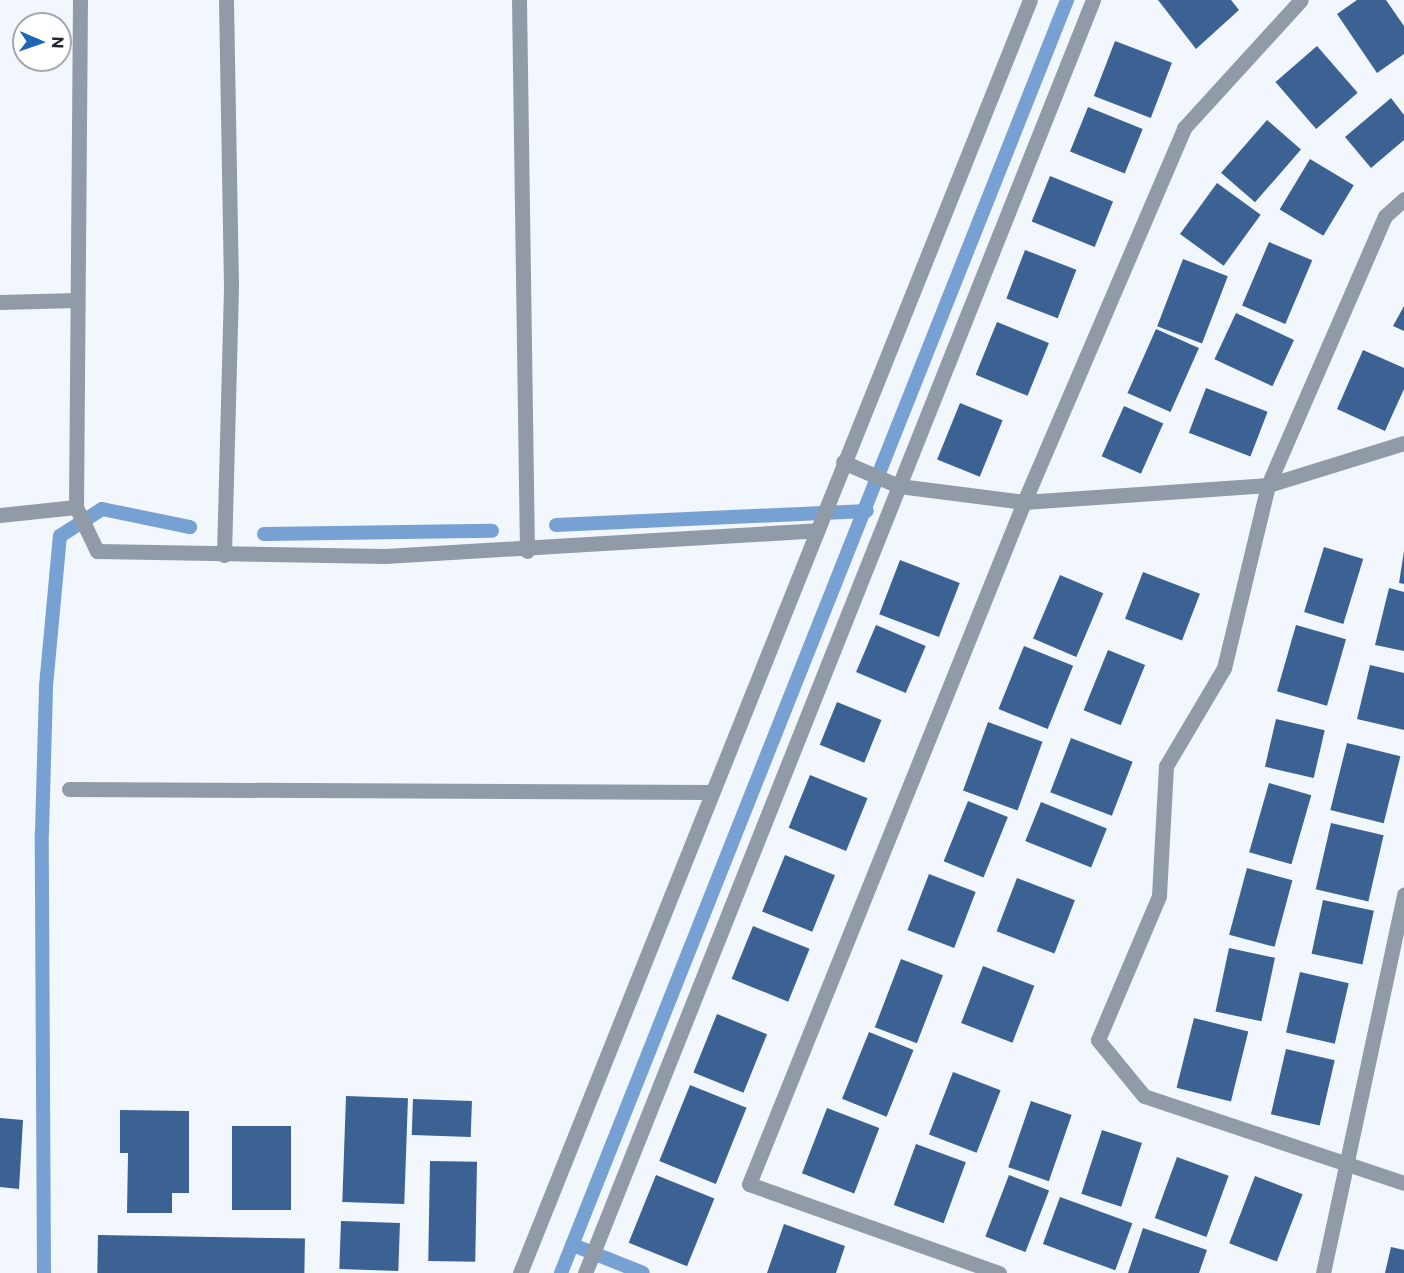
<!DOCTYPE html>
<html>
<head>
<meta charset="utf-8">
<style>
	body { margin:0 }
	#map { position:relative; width:1404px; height:1273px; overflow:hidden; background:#f2f7fd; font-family:Commissioner,sans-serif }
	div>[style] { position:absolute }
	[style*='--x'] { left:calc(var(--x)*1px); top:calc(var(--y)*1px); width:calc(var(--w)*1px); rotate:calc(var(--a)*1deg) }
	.stream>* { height:14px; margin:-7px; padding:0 7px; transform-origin:7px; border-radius:7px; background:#77a0d3 }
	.building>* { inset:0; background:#3b6292; transform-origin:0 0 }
	.pedestrian>* { height:15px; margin:-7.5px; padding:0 7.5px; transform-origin:7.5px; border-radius:7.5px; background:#919ba7 }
	.minor>* { height:15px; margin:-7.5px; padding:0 7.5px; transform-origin:7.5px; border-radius:7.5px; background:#919ba7 }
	span { translate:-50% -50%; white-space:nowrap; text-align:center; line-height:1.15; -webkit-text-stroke:6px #fff; paint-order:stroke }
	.north { position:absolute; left:12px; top:12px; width:60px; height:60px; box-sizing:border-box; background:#fff; border:2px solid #a5a9ad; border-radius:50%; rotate:92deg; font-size:16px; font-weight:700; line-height:24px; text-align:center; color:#1e2732 }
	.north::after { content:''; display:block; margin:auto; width:21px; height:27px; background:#1d65b5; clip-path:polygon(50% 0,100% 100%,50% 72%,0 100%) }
</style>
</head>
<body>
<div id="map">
	<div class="stream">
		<i style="--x:556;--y:525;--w:311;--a:-2.6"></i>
		<i style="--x:264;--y:534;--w:228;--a:-0.8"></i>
		<i style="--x:573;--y:1245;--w:75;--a:21.8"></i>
		<i style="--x:44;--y:1273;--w:441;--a:-90.3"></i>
		<i style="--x:42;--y:832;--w:146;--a:-88.4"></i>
		<i style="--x:46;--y:686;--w:151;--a:-84.7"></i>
		<i style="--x:60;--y:536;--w:50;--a:-32.7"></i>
		<i style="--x:102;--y:509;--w:90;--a:11.6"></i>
		<i style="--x:561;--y:1273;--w:1370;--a:-68.32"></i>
	</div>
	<div class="building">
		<i style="clip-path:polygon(1158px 0,1231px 0,1239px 10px,1196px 49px)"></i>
		<i style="clip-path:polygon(1357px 0,1386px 0,1404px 26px,1404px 54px,1377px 73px,1337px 14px)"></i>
		<i style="left:1115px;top:41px;width:61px;height:59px;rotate:21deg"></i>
		<i style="left:1317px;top:46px;width:62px;height:55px;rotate:49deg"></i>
		<i style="clip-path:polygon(1391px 98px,1404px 115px,1404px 140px,1371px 168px,1345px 137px)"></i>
		<i style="left:1088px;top:107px;width:59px;height:48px;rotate:22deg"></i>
		<i style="left:1267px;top:120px;width:45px;height:70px;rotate:41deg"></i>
		<i style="left:1310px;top:159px;width:51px;height:59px;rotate:31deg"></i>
		<i style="left:1050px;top:176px;width:68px;height:49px;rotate:22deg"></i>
		<i style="left:1217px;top:183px;width:54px;height:63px;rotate:36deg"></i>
		<i style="left:1269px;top:242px;width:47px;height:69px;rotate:23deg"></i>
		<i style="left:1025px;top:250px;width:55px;height:52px;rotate:21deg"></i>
		<i style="left:1183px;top:259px;width:48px;height:72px;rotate:21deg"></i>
		<i style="clip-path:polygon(1404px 306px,1404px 331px,1393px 326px)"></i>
		<i style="left:1236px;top:313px;width:64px;height:51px;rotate:25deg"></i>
		<i style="left:997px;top:322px;width:56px;height:57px;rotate:22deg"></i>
		<i style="left:1156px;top:329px;width:47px;height:70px;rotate:24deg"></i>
		<i style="clip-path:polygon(1363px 350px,1404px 368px,1404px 389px,1385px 431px,1337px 409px)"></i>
		<i style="left:1206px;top:388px;width:66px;height:48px;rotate:21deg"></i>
		<i style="left:960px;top:403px;width:46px;height:61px;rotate:22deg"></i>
		<i style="left:1124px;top:406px;width:43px;height:55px;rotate:24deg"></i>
		<i style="left:1324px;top:547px;width:41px;height:68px;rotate:17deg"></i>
		<i style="clip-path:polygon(1404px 551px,1404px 584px,1399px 583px)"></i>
		<i style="left:900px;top:560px;width:64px;height:58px;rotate:21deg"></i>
		<i style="left:1143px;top:572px;width:61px;height:50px;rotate:21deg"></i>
		<i style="left:1060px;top:575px;width:47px;height:69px;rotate:23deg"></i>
		<i style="clip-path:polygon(1389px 588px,1404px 592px,1404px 651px,1375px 645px)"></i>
		<i style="left:876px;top:625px;width:54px;height:51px;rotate:23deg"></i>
		<i style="left:1296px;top:625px;width:52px;height:69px;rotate:16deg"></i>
		<i style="left:1024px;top:646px;width:53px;height:68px;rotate:22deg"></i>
		<i style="left:1108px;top:650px;width:40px;height:65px;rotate:22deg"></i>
		<i style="clip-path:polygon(1370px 665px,1404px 673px,1404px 730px,1357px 719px)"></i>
		<i style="left:837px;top:702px;width:48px;height:46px;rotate:22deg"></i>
		<i style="left:1276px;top:719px;width:50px;height:49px;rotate:13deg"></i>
		<i style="left:988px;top:722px;width:58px;height:73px;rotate:20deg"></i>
		<i style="left:1071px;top:738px;width:66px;height:58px;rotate:21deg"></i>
		<i style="left:1347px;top:743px;width:55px;height:69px;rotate:14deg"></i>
		<i style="left:810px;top:775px;width:62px;height:57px;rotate:22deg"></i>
		<i style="left:1269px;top:783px;width:44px;height:72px;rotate:16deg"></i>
		<i style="left:968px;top:801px;width:43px;height:65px;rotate:22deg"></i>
		<i style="left:1041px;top:802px;width:71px;height:42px;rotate:22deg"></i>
		<i style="left:1331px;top:823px;width:54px;height:68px;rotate:13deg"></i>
		<i style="left:785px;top:855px;width:54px;height:61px;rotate:22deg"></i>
		<i style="left:1247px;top:868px;width:47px;height:69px;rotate:15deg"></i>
		<i style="left:929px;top:874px;width:50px;height:60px;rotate:21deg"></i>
		<i style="left:1017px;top:878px;width:62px;height:57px;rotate:21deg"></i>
		<i style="left:1323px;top:900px;width:52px;height:55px;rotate:12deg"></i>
		<i style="left:753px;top:926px;width:61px;height:57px;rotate:22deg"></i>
		<i style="left:1229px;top:948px;width:47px;height:65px;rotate:12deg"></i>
		<i style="left:901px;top:959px;width:45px;height:73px;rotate:21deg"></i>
		<i style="left:983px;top:966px;width:55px;height:61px;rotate:21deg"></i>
		<i style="left:1300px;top:972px;width:50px;height:62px;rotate:13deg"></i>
		<i style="left:717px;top:1014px;width:54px;height:63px;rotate:22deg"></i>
		<i style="left:1194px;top:1018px;width:56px;height:72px;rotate:14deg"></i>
		<i style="left:869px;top:1032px;width:48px;height:72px;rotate:22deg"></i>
		<i style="left:1286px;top:1049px;width:50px;height:67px;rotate:13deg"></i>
		<i style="left:953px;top:1072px;width:51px;height:67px;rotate:21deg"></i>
		<i style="left:690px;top:1085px;width:61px;height:82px;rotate:22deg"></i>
		<i style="left:346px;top:1096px;width:62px;height:106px;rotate:2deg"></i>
		<i style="left:413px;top:1099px;width:59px;height:36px;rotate:2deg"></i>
		<i style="left:1031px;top:1101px;width:43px;height:70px;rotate:19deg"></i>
		<i style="left:827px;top:1108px;width:56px;height:70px;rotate:21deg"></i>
		<i style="clip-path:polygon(120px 1110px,189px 1111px,189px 1193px,172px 1193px,172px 1213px,127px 1213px,128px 1153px,120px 1153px)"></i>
		<i style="clip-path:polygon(0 1118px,23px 1120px,19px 1189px,0 1187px)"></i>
		<i style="left:232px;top:1126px;width:59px;height:84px"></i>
		<i style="left:1102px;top:1130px;width:42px;height:67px;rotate:18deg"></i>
		<i style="left:916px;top:1144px;width:53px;height:65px;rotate:20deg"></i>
		<i style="left:1177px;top:1157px;width:55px;height:65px;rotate:20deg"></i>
		<i style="left:430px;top:1161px;width:47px;height:100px;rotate:1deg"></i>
		<i style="left:656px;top:1175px;width:63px;height:73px;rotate:22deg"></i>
		<i style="left:1009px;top:1175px;width:43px;height:66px;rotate:21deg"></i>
		<i style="left:1255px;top:1176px;width:51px;height:72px;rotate:21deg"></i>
		<i style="left:1060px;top:1197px;width:77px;height:50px;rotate:20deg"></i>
		<i style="left:341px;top:1221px;width:59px;height:48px;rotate:2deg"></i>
		<i style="clip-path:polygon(784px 1224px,845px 1246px,836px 1273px,767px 1273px)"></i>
		<i style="clip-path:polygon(1143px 1228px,1207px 1250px,1199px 1273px,1128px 1273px)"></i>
		<i style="left:98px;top:1235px;width:207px;height:38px;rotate:1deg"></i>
		<i style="clip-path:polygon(1391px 1247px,1404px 1250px,1404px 1273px,1385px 1273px)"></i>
	</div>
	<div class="pedestrian">
		<i style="--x:585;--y:1273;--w:1371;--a:-68.25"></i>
	</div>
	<div class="minor">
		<i style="--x:80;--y:0;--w:507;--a:90.45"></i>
		<i style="--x:76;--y:507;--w:49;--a:64.5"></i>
		<i style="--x:97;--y:551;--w:288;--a:1"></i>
		<i style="--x:385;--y:556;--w:433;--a:-3.4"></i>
		<i style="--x:519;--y:0;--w:551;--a:89.17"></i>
		<i style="--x:1404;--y:199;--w:25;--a:138"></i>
		<i style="--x:1385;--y:216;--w:293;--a:113.5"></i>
		<i style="--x:1268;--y:485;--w:188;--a:103.5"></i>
		<i style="--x:1224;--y:668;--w:114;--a:120.6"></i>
		<i style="--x:1166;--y:766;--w:130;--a:93.1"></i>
		<i style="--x:1159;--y:896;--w:156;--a:113"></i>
		<i style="--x:1098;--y:1040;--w:72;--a:50.6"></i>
		<i style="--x:1144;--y:1096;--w:274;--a:18.5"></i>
		<i style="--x:0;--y:302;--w:77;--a:-1.5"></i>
		<i style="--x:843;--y:462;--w:61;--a:23.2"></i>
		<i style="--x:899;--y:486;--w:126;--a:7.3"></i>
		<i style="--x:1024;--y:502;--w:245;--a:-4"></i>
		<i style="--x:1268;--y:485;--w:142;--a:-17.2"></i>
		<i style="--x:0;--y:515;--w:76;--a:-6"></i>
		<i style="--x:224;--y:555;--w:269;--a:-88.5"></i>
		<i style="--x:231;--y:286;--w:286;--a:-91"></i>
		<i style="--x:69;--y:789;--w:643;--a:0.27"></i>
		<i style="--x:520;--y:1273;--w:1371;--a:-68.17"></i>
		<i style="--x:999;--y:1273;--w:265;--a:-160.4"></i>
		<i style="--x:749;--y:1184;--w:735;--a:-68.04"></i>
		<i style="--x:1024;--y:502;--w:407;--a:-66.8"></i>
		<i style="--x:1184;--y:128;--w:173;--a:-47.6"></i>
		<i style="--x:1323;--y:1273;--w:387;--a:-77.9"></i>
	</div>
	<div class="north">N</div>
</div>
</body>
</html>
